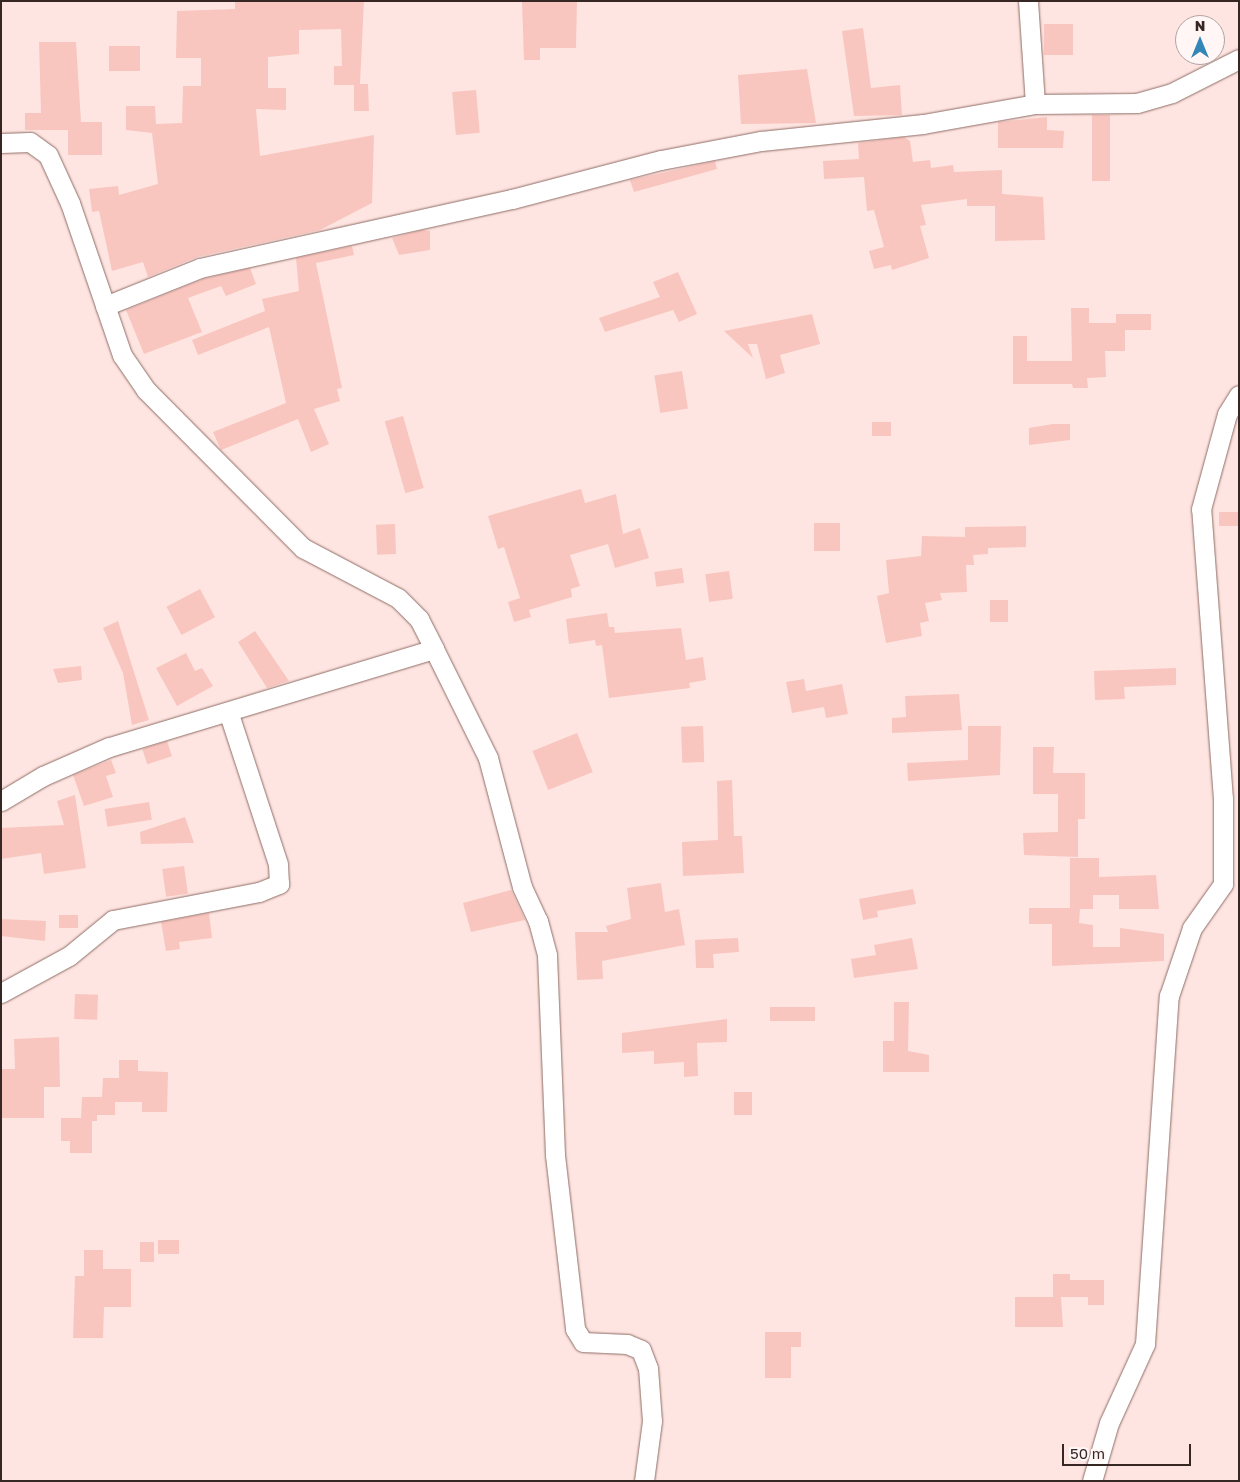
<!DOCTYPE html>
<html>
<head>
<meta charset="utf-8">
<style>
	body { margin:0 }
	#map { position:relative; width:1240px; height:1482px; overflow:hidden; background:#fee5e1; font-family:"Golos Text",sans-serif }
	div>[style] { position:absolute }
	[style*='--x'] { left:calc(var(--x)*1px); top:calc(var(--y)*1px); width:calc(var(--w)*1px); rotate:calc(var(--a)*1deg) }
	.building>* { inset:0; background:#f9c6bf; transform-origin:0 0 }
	.roads { filter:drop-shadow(0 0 1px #8f6c66) drop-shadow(0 0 1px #8f6c66) }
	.street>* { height:19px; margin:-9.5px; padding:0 9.5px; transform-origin:9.5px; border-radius:9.5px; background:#fff }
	span { translate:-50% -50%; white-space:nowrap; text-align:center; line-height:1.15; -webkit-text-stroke:5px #fff6f5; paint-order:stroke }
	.frame { position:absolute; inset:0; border:2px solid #362725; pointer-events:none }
	.north { position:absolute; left:1175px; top:15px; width:50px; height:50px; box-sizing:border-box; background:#fff6f5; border:1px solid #afa3a2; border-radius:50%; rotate:0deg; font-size:14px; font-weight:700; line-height:20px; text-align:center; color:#362725 }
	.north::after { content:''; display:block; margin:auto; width:18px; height:22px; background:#3386b7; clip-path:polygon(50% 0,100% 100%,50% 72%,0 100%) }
	.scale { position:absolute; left:1062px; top:1444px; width:129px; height:22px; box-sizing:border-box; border:2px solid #362725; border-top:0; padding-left:6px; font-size:15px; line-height:18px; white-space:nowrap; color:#362725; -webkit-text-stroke:4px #fff6f5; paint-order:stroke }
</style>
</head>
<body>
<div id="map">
	<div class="building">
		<i style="clip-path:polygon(235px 1px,364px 1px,360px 84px,368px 84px,369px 111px,354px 111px,354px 85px,334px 85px,334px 66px,342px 66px,341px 29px,299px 30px,299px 54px,268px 57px,268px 88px,286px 88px,286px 110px,256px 109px,260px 156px,374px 135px,372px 203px,320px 230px,197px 257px,148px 277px,143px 262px,112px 271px,99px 211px,92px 212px,89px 189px,118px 186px,119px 195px,158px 184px,152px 133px,126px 130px,126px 106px,155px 106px,156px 124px,182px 123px,183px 86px,201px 86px,201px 58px,176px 58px,177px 11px,235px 9px)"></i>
		<i style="clip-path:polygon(522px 1px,577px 1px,576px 48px,540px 48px,540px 60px,524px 60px)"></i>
		<i style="left:1044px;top:24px;width:29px;height:31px"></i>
		<i style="clip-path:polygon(863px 28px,871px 88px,900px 85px,902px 115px,854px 116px,842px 31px)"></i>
		<i style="clip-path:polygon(39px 42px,76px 42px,81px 122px,102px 122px,102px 155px,68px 155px,68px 130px,25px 130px,25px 113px,41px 113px)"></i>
		<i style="left:109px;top:46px;width:31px;height:25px"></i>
		<i style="clip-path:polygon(807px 69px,816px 123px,741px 124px,738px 75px)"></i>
		<i style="left:476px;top:90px;width:43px;height:24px;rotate:85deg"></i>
		<i style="left:1092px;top:115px;width:18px;height:66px"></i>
		<i style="clip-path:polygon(1047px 117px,1047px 130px,1064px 131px,1063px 148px,998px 148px,998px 122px)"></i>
		<i style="clip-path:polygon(904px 137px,910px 141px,913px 162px,930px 160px,931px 168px,953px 165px,954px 172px,1002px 170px,1002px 194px,1043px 197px,1045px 240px,995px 241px,995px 206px,967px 206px,967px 199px,921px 205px,926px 225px,920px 226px,929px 258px,892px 270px,891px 265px,874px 269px,869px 251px,884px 247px,874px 210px,867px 211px,864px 177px,824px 179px,823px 161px,859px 159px,858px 143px)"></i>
		<i style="clip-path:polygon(715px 161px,717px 169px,634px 192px,630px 180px)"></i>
		<i style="clip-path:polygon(422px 230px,430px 231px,430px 250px,399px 255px,392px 238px)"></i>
		<i style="clip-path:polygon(352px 246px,354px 255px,316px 263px,342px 388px,337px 389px,340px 401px,314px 409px,329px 444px,311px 452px,298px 419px,221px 450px,213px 432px,286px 403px,269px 327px,198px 355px,192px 340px,265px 311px,262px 299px,299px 291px,296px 258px)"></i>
		<i style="clip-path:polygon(250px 268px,256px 284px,226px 296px,221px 286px,188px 298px,202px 332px,144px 354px,126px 310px,203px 279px)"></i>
		<i style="clip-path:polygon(678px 272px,697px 314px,679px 322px,673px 310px,605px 332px,599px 318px,660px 297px,653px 282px)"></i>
		<i style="clip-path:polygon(1071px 308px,1089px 308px,1089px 323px,1116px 323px,1116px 314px,1151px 314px,1151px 330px,1125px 330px,1125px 351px,1105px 351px,1106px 377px,1087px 378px,1088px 388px,1073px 388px,1072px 384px,1013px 384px,1013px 336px,1027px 336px,1027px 361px,1072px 361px)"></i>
		<i style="clip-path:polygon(812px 314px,820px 344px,780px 355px,785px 373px,766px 379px,757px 344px,748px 344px,753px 358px,724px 331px)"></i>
		<i style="left:682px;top:371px;width:38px;height:28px;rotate:81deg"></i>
		<i style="left:403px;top:416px;width:75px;height:19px;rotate:74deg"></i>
		<i style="left:872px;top:422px;width:19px;height:14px"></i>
		<i style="clip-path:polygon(1053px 424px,1070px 424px,1070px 440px,1029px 445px,1029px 428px)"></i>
		<i style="clip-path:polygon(581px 489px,585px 503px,616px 494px,623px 534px,640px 528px,649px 558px,615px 568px,608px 544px,570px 555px,580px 586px,571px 589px,572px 597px,529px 610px,531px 617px,514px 622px,508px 602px,520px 598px,504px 547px,498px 549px,488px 516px)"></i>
		<i style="left:1239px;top:512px;width:14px;height:20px;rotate:90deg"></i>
		<i style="left:814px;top:523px;width:26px;height:28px"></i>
		<i style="left:395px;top:524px;width:30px;height:19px;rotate:88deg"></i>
		<i style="clip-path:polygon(1026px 526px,1026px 547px,988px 548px,988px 554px,973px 555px,974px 565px,966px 565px,967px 592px,940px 593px,942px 600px,925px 603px,929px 621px,920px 623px,922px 636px,886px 643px,877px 596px,889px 593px,886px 560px,921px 556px,922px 536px,965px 537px,965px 527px)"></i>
		<i style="left:682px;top:568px;width:15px;height:28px;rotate:82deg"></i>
		<i style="left:729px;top:571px;width:28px;height:24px;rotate:82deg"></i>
		<i style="left:200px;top:589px;width:32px;height:38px;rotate:62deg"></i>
		<i style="left:990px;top:600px;width:18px;height:22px"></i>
		<i style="clip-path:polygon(607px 613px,609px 627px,614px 627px,615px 633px,681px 628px,686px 660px,703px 657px,706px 680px,689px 683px,690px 688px,609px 698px,602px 645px,596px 646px,595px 640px,569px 644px,566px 619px)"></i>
		<i style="clip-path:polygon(118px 621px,149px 720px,132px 725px,123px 673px,103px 628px)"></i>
		<i style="clip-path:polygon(255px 631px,289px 681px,267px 688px,238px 642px)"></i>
		<i style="clip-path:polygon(186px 653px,195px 671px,202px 668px,213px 686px,177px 706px,156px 668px)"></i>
		<i style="clip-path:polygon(81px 666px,82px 680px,58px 683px,53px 669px)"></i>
		<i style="clip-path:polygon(1176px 668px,1176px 685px,1124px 687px,1125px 699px,1095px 700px,1094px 671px)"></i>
		<i style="clip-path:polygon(804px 679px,806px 691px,842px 684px,848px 714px,826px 718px,824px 707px,792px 713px,786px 682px)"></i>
		<i style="clip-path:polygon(959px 694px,962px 730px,892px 733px,892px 718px,906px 717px,905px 696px)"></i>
		<i style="left:703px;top:726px;width:36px;height:22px;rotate:88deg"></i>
		<i style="clip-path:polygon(968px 726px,1001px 726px,1000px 775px,908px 781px,907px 763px,968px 760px)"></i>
		<i style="left:577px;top:733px;width:42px;height:48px;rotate:68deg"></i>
		<i style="left:167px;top:741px;width:16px;height:26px;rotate:72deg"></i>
		<i style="clip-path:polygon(1033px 747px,1054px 747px,1053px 773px,1085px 773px,1085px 819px,1078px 819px,1078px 857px,1024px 855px,1023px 833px,1058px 832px,1058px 794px,1033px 794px)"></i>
		<i style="clip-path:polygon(111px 760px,116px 773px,106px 776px,113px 797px,84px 806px,73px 775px)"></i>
		<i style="clip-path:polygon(732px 780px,734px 836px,742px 836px,744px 873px,683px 876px,682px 842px,718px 840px,717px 781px)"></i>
		<i style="clip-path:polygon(75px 795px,86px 868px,44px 874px,41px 853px,1px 859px,1px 828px,64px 825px,57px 801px)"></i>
		<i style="left:149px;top:802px;width:18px;height:45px;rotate:81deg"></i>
		<i style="clip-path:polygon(185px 817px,194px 843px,141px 844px,140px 832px)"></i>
		<i style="clip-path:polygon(1070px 858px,1099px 858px,1099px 877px,1156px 875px,1159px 909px,1119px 909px,1119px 895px,1093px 895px,1093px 909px,1080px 909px,1079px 923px,1093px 925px,1093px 947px,1120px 947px,1120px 928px,1164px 934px,1164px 961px,1052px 966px,1052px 924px,1029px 924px,1029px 908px,1070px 908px)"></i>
		<i style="left:184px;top:866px;width:28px;height:22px;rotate:82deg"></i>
		<i style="clip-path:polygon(661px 883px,665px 912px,679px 909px,685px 945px,602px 961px,603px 979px,577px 980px,575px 932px,608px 932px,606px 926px,631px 919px,627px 888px)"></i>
		<i style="clip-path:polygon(913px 889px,916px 904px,877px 911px,878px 917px,863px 920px,859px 899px)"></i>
		<i style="clip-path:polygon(511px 890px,525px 920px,471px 932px,463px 903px)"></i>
		<i style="clip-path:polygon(209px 913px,212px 938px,179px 942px,180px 949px,166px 951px,161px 922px)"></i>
		<i style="left:59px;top:915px;width:19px;height:13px"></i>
		<i style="clip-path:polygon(1px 919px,46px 921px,45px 941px,1px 936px)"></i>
		<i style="clip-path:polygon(738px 938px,739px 952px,713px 954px,714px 968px,696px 968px,695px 940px)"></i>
		<i style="clip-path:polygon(912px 938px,918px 969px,854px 978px,851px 959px,876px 955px,874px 945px)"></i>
		<i style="left:75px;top:994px;width:23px;height:25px;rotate:2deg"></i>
		<i style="clip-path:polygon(894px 1002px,909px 1002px,908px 1051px,929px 1055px,929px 1072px,883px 1072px,883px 1041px,894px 1041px)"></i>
		<i style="left:815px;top:1007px;width:14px;height:45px;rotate:90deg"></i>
		<i style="clip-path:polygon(727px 1019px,727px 1042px,697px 1043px,698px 1076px,684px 1077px,684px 1062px,654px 1064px,654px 1051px,622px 1053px,622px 1033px)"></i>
		<i style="clip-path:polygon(59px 1037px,60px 1087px,44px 1087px,44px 1118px,1px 1118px,1px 1069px,15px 1069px,14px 1039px)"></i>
		<i style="clip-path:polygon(119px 1060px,138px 1060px,138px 1071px,168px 1072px,167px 1112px,142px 1112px,142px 1102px,115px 1102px,115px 1115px,97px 1115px,97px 1121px,92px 1121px,92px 1153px,70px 1153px,70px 1141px,61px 1141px,61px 1118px,81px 1118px,82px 1097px,102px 1097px,103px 1078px,119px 1078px)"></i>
		<i style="left:752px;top:1092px;width:23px;height:18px;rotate:90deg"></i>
		<i style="left:158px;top:1240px;width:21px;height:14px"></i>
		<i style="left:140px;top:1242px;width:14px;height:20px"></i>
		<i style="clip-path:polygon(84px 1250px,103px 1250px,103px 1269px,131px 1269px,131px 1307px,104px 1307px,103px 1338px,73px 1338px,75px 1276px,84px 1276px)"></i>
		<i style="clip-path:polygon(1053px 1274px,1070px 1274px,1070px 1280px,1104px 1280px,1104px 1305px,1088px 1305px,1088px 1297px,1061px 1297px,1063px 1327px,1015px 1327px,1015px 1297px,1053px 1297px)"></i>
		<i style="clip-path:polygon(765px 1332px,801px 1332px,801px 1347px,791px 1347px,791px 1378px,765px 1378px)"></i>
	</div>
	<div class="roads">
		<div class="street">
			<i style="--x:1028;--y:1;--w:103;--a:86.1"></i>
			<i style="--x:1;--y:143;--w:29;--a:-2"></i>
			<i style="--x:30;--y:142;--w:22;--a:36"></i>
			<i style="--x:48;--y:155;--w:53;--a:65.4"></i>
			<i style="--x:70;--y:203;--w:161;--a:71.1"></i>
			<i style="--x:122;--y:355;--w:42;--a:55.6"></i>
			<i style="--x:146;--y:390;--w:223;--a:45.2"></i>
			<i style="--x:303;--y:548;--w:107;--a:27.8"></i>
			<i style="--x:398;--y:598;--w:30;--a:45"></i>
			<i style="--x:419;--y:619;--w:34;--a:63"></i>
			<i style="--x:434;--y:649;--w:339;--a:163.2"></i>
			<i style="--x:109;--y:747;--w:72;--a:156.3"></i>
			<i style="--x:43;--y:776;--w:49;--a:149.2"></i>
			<i style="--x:105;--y:306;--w:102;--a:-21.8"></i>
			<i style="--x:200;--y:268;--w:320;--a:-12.5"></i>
			<i style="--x:512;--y:199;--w:154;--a:-14.7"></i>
			<i style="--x:661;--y:160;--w:102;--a:-10.8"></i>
			<i style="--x:761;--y:141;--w:163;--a:-6"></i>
			<i style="--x:923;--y:124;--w:114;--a:-10.1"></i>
			<i style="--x:1035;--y:104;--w:102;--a:-0.6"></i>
			<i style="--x:1137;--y:103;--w:36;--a:-16"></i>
			<i style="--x:1172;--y:93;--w:75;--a:-26.9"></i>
			<i style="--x:434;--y:649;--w:122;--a:63.6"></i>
			<i style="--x:488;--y:758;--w:133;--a:75.2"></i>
			<i style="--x:522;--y:887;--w:38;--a:65"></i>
			<i style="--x:538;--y:921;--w:35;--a:75"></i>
			<i style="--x:547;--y:955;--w:200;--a:87.7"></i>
			<i style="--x:555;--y:1155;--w:175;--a:83.4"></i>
			<i style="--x:575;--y:1329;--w:15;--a:58"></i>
			<i style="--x:583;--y:1342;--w:44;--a:2.6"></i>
			<i style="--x:627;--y:1344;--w:15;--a:23"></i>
			<i style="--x:641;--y:1350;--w:19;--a:69"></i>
			<i style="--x:648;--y:1368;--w:53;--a:85.7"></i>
			<i style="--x:652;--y:1421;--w:61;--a:97.6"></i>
			<i style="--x:1;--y:993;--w:77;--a:-28.6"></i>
			<i style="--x:69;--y:956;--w:57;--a:-39.3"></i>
			<i style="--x:113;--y:920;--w:149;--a:-10.9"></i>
			<i style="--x:259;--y:892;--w:22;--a:-22"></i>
			<i style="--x:279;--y:884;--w:20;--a:-93"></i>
			<i style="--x:278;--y:864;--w:158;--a:-108.1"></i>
			<i style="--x:1092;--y:1481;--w:60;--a:-73.7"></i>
			<i style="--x:1109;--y:1423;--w:87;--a:-65.5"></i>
			<i style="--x:1145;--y:1344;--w:349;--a:-86.1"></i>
			<i style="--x:1169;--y:996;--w:72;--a:-71.3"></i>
			<i style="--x:1192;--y:928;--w:54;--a:-54.8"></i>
			<i style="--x:1223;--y:884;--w:85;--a:-90"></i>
			<i style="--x:1223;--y:799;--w:291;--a:-94.3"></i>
			<i style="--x:1201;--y:509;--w:98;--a:-74.7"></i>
			<i style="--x:1227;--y:414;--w:22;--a:-58"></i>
		</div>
	</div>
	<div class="frame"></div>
	<div class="north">N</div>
	<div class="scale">50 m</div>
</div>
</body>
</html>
